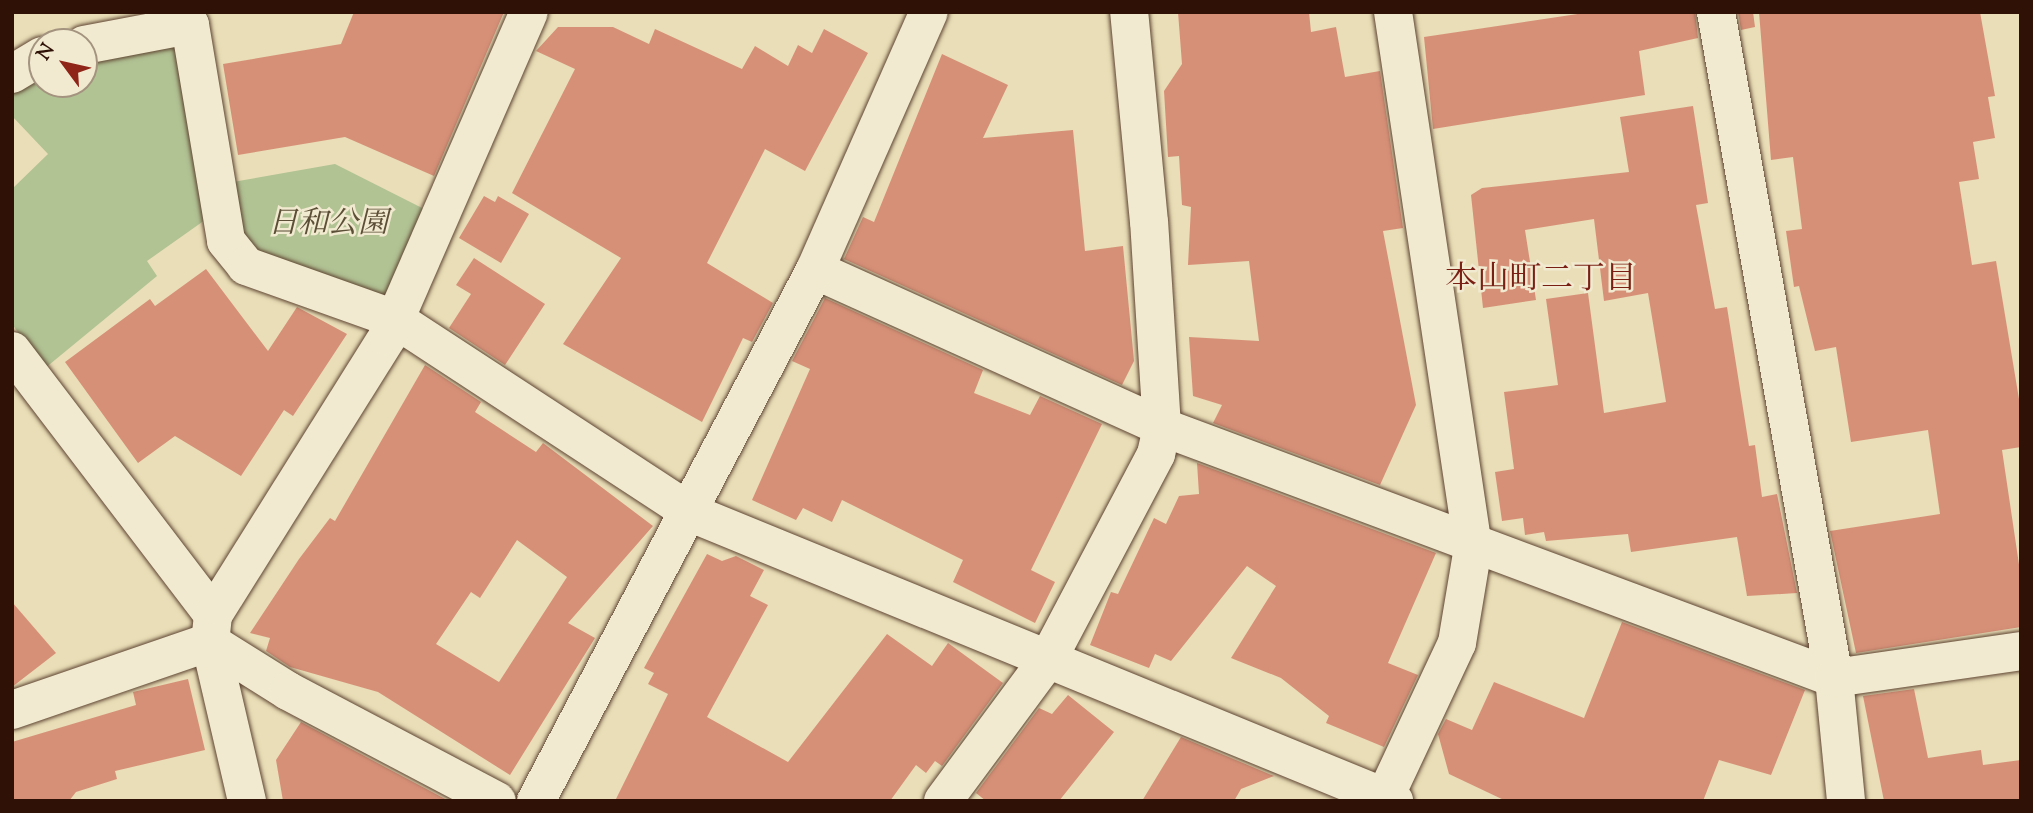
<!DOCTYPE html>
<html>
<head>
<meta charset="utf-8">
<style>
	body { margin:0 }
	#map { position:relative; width:2033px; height:813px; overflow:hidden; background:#e9deb7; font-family:"Sorts Mill Goudy","Noto Serif JP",serif }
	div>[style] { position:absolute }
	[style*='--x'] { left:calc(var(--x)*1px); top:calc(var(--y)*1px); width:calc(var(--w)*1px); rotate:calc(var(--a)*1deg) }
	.green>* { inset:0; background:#b1c293 }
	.building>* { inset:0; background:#d79078 }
	.roads { filter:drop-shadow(0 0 2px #5e4432) drop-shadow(0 0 2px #5e4432) }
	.minor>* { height:38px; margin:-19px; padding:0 19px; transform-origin:19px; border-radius:19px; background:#f1ead0 }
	span { translate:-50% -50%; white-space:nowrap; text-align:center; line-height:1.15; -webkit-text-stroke:5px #f1ead0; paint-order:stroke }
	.park-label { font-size:30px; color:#5c4f37; font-style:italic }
	.neighbourhood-label { font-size:32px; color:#7a1f14 }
	.frame { position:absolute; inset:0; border:14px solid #2f1106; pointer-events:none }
	.north { position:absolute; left:28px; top:28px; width:70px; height:70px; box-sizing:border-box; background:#f1ead0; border:2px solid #a3937f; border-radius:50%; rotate:303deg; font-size:19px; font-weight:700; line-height:28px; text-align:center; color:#2f1106 }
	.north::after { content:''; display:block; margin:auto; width:24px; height:32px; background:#8f2418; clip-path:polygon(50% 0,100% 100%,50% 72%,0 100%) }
</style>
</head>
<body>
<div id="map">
	<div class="green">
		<i style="clip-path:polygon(178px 39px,205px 220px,147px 261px,157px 276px,44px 369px,12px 324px,12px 189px,48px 154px,12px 116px,12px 87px,42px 70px,42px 84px,84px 84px,84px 55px)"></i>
		<i style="clip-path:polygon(335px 164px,430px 212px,396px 291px,376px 302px,251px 259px,227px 183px)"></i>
	</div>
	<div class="building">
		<i style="clip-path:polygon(354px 12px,504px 12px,434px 176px,345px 137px,238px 155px,223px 64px,341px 44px)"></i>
		<i style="clip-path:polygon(1178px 12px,1309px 12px,1311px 32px,1336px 27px,1345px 77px,1380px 71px,1403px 228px,1383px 231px,1416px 405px,1380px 485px,1213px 423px,1222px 405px,1193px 396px,1189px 337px,1259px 341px,1249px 261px,1188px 265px,1191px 207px,1182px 205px,1179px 156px,1168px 157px,1164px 91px,1182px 64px)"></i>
		<i style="clip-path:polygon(1591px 12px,1695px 12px,1698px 38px,1639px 51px,1645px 95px,1433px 129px,1424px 37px)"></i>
		<i style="clip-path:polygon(1738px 12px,1753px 12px,1755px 27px,1741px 30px)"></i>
		<i style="clip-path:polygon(1759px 12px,1980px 12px,1995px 96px,1988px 97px,1995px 138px,1973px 142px,1979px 179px,1959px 182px,1972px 265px,1996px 261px,2021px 411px,2021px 447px,2002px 450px,2021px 578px,2021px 627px,1856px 653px,1830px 531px,1940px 514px,1928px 430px,1851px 442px,1836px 347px,1815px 351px,1799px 286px,1794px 287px,1786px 231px,1802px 229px,1793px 157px,1771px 160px)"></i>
		<i style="clip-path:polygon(558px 27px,613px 27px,649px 44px,655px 29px,742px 69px,755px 46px,788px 66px,798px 45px,812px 53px,824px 29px,868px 53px,805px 171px,765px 149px,707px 263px,773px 303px,752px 342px,743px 338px,702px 422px,563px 344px,621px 258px,512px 193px,575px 69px,536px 51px)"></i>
		<i style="clip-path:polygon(942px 54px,1008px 85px,983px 138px,1073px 130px,1085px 251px,1123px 246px,1134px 361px,1122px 385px,844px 259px,863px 217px,874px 222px)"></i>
		<i style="clip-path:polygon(1693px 106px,1708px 203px,1696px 205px,1715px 309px,1727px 307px,1749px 446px,1755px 445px,1762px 497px,1777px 494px,1797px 593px,1747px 596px,1737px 537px,1631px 552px,1628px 534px,1546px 541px,1544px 532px,1525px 535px,1523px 518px,1502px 521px,1495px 472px,1514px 469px,1504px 392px,1558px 385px,1546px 299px,1588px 293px,1604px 413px,1666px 402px,1648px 293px,1604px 301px,1594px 219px,1525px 230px,1536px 300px,1483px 308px,1471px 195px,1482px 188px,1629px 172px,1620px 117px)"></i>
		<i style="clip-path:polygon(484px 196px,495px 202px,498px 196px,529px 214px,501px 263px,459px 238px)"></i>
		<i style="clip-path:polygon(474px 258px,545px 304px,505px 365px,449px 328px,471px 294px,456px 285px)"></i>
		<i style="clip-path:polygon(206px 269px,268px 351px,297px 307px,347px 334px,293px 416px,284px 410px,241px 476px,175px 436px,138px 463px,65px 362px,150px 299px,155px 306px)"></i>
		<i style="clip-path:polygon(825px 298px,983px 370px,974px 393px,1030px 415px,1040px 396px,1102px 424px,1031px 570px,1055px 582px,1035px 623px,953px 582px,963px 560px,842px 500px,832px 522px,803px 508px,796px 520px,752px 500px,810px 369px,792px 361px)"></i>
		<i style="clip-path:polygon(evenodd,425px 365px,481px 402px,475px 412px,536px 452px,543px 443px,653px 526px,568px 623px,595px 638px,510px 775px,378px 692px,290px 667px,266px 651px,270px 638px,250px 633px,299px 559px,330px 518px,335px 521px,425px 365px,517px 540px,567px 577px,499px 682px,436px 644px,471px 592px,480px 598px,517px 540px)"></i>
		<i style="clip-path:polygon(1197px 463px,1436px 553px,1388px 663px,1418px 675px,1384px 747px,1326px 723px,1329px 716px,1281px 678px,1231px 658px,1276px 586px,1247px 566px,1171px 661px,1155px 654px,1149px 668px,1090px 645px,1111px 592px,1118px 594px,1154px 518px,1166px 524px,1179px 496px,1199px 494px)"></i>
		<i style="clip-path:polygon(707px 554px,722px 561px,736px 556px,764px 570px,750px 596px,768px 605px,707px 717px,788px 762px,887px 634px,932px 666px,948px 643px,1003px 683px,942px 766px,935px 761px,926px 773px,916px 765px,890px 801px,615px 801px,668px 694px,648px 684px,654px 673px,644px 668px)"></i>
		<i style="clip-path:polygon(12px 602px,56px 653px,12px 687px)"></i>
		<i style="clip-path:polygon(1622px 622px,1805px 690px,1771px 775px,1719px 760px,1703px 801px,1506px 801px,1449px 774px,1438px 734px,1446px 719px,1472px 730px,1494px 682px,1584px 718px)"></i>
		<i style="clip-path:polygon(188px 679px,205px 750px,115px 771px,117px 779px,76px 792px,69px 801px,12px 801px,12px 742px,136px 705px,133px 692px)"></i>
		<i style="clip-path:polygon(1914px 689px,1928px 758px,1981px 750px,1983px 765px,2021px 760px,2021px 801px,1884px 801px,1863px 696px)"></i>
		<i style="clip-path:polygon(1068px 695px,1114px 732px,1059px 801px,986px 801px,976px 793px,1039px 708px,1052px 714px)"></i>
		<i style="clip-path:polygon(301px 722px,385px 767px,449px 801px,283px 801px,276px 760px)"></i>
		<i style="clip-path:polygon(1181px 737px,1274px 776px,1241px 789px,1234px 801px,1142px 801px)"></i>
	</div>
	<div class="roads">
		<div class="minor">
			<i style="--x:1716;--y:12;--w:676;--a:79.95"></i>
			<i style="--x:1834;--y:678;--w:124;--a:84.4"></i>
			<i style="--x:84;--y:45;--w:108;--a:-10.7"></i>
			<i style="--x:190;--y:25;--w:219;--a:80.5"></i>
			<i style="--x:226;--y:241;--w:32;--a:51"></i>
			<i style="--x:246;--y:266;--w:158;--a:19.6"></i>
			<i style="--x:395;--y:319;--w:354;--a:33.2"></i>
			<i style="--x:691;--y:513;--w:760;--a:22.28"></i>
			<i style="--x:12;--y:74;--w:35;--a:-31"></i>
			<i style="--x:815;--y:270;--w:381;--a:24.3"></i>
			<i style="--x:1162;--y:427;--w:717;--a:20.48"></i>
			<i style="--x:1834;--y:678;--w:189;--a:-8.2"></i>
			<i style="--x:12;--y:351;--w:332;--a:52.7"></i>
			<i style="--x:213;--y:615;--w:27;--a:96"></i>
			<i style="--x:210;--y:642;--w:163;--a:76.9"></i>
			<i style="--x:213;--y:615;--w:329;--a:-57.9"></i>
			<i style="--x:388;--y:336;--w:353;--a:-66.5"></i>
			<i style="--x:12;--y:710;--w:209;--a:-19"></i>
			<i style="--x:210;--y:642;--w:92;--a:32.1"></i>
			<i style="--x:288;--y:691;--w:236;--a:27.8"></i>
			<i style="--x:536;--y:801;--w:600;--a:-62.28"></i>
			<i style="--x:815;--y:270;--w:282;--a:-66.2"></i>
			<i style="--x:943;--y:801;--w:177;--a:-53.5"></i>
			<i style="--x:1048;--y:659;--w:232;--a:-62.2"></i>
			<i style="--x:1156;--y:454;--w:28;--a:-77"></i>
			<i style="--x:1162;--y:427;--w:205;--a:-93.6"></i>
			<i style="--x:1149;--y:222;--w:211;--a:-95.4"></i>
			<i style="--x:1383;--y:801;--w:174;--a:-64.9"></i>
			<i style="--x:1457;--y:643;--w:97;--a:-80.5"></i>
			<i style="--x:1473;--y:547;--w:541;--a:-98.5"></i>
		</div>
	</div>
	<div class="park-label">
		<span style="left:328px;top:225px">日和公園</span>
	</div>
	<div class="neighbourhood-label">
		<span style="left:1541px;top:280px">本山町二丁目</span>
	</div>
	<div class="frame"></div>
	<div class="north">N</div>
</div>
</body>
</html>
